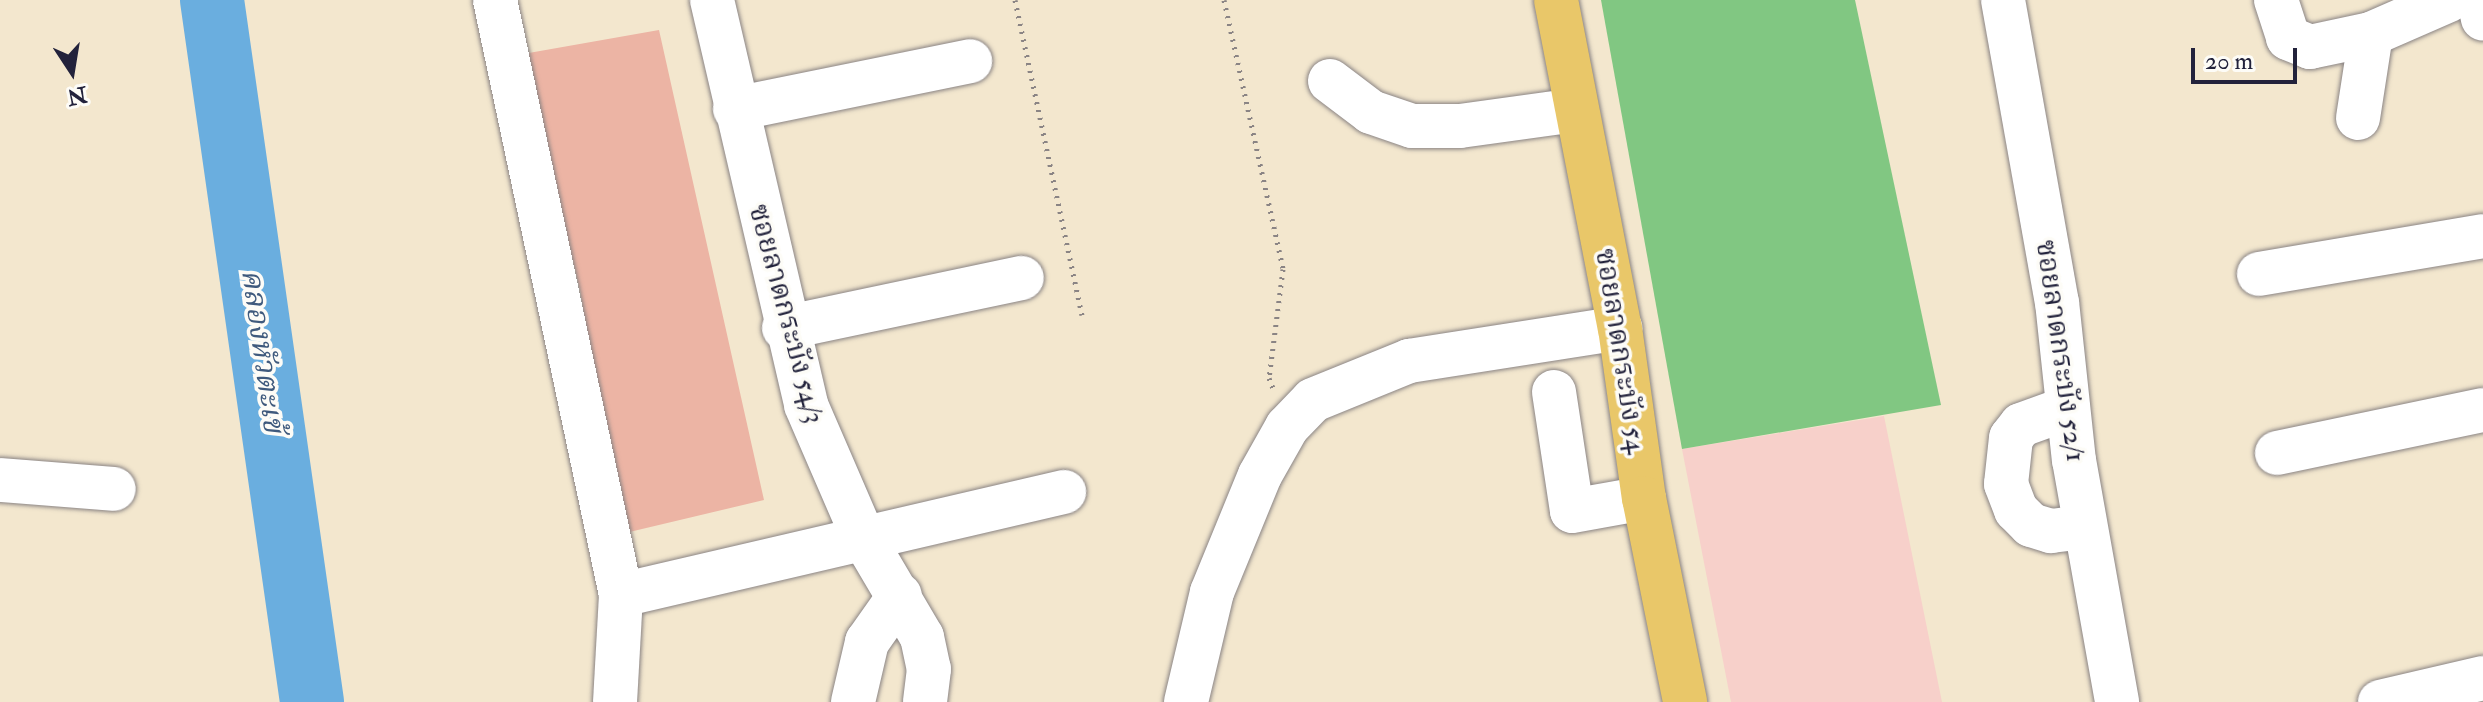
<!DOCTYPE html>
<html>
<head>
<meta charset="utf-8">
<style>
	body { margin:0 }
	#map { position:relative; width:2483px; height:702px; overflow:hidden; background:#f3e7ce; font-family:"IM FELL Double Pica","Noto Serif Thai",serif }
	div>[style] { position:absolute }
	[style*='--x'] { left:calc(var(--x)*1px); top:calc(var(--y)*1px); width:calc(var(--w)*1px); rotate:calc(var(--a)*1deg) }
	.built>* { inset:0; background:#f7d0ca }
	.green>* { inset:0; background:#81c782 }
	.river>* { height:64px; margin:-32px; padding:0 32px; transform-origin:32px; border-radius:32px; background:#6aaedf }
	.building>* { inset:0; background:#ecb4a4 }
	.path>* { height:5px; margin-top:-2.5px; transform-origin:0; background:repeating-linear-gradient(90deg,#8a8484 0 2px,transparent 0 8px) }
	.roads { filter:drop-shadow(0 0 2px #8a8484) drop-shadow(0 0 2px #8a8484) }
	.minor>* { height:44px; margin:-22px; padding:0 22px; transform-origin:22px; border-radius:22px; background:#fff }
	.major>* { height:44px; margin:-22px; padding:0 22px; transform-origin:22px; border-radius:22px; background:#e9c769 }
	span { translate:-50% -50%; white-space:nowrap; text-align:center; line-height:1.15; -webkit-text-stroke:7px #fdfcf7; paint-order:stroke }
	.street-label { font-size:28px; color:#22223b }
	.water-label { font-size:30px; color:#3f5a7d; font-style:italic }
	.north { position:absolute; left:32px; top:32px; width:80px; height:80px; -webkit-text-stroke:6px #fdfcf7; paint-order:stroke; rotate:168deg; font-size:22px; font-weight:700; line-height:32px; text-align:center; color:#22223b }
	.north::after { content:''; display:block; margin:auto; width:28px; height:36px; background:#22223b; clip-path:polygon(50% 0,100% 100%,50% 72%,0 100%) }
	.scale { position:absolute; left:2191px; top:48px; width:106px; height:36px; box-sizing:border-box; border:4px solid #22223b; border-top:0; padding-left:10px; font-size:24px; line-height:28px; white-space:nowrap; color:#22223b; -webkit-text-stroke:6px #fdfcf7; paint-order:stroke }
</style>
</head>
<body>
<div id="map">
	<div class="built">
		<i style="clip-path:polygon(1884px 416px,1942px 702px,1731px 702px,1682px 449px)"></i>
	</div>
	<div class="green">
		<i style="clip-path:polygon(1601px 0,1855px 0,1941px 405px,1682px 449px)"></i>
	</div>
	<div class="river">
		<i style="--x:212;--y:0;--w:709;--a:81.89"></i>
	</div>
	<div class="building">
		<i style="clip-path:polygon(659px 30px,764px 500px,621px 534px,580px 290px,523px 54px)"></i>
	</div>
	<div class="path">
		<i style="--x:1015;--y:0;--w:322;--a:78"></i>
		<i style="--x:1224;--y:0;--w:275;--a:77.6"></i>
		<i style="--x:1283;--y:269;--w:110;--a:97.3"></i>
		<i style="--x:1269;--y:378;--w:11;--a:68"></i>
	</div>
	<div class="roads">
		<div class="minor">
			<i style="--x:495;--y:0;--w:608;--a:78.04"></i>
			<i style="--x:621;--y:595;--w:107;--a:93.2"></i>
			<i style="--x:712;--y:0;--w:416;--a:76.9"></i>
			<i style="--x:806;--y:405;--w:144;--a:66.6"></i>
			<i style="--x:863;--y:537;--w:116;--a:59.5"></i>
			<i style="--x:922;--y:637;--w:33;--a:78"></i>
			<i style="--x:929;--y:669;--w:33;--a:97"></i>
			<i style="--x:2003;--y:0;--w:307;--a:79.9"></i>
			<i style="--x:2057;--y:302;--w:159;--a:83.9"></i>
			<i style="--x:2074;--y:460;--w:246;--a:79.9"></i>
			<i style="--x:2276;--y:0;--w:40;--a:72"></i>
			<i style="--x:2288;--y:38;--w:24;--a:22"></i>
			<i style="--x:2310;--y:47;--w:62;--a:-12"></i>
			<i style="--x:2371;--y:34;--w:85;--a:-23.6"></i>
			<i style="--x:2479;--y:0;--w:19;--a:78"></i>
			<i style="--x:1330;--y:81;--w:51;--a:37.1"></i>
			<i style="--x:1371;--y:112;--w:43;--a:18.9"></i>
			<i style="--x:1412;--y:126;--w:48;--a:0"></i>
			<i style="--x:1460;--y:126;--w:117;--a:-7.9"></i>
			<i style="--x:735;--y:109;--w:240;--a:-11.5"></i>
			<i style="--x:2358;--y:118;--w:85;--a:-81.2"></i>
			<i style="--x:2259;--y:274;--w:227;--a:-9.6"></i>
			<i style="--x:784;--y:328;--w:243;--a:-11.9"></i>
			<i style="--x:1554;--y:392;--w:120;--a:81.4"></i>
			<i style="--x:1572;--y:511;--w:73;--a:-10.2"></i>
			<i style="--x:2068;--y:408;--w:50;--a:160.1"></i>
			<i style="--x:2021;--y:425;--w:16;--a:128"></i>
			<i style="--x:2011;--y:438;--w:46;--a:96.2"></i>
			<i style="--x:2006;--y:484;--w:28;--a:69"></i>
			<i style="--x:2016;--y:510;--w:21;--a:45"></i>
			<i style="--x:2031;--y:525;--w:21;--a:17"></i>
			<i style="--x:2051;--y:531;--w:34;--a:-7"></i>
			<i style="--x:2277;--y:453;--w:210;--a:-11.8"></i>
			<i style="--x:0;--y:480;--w:114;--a:4.5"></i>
			<i style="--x:621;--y:595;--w:455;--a:-13.1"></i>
			<i style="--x:853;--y:702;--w:62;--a:-76.9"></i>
			<i style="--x:867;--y:642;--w:57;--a:-54.9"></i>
			<i style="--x:1186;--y:702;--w:113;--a:-76.7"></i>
			<i style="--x:1212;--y:592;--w:126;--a:-67.7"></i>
			<i style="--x:1260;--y:475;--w:55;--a:-60.6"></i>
			<i style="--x:1287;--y:427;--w:37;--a:-46"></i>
			<i style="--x:1313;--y:400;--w:104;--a:-22.1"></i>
			<i style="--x:1409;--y:361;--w:214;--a:-8.9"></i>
			<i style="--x:2380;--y:702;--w:106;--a:-13.1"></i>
		</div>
		<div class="major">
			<i style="--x:1556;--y:0;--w:334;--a:79"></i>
			<i style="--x:1620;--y:328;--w:172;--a:82"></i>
			<i style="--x:1644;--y:498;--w:208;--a:78.6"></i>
		</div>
	</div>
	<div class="street-label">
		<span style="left:786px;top:314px;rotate:75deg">ซอยลาดกระบัง 54/3</span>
		<span style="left:1620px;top:351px;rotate:81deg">ซอยลาดกระบัง 54</span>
		<span style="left:2060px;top:351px;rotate:82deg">ซอยลาดกระบัง 52/1</span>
	</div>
	<div class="water-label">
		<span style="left:262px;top:351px;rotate:82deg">คลองหัวตะเข้</span>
	</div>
	<div class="north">N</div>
	<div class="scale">20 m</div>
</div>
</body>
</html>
